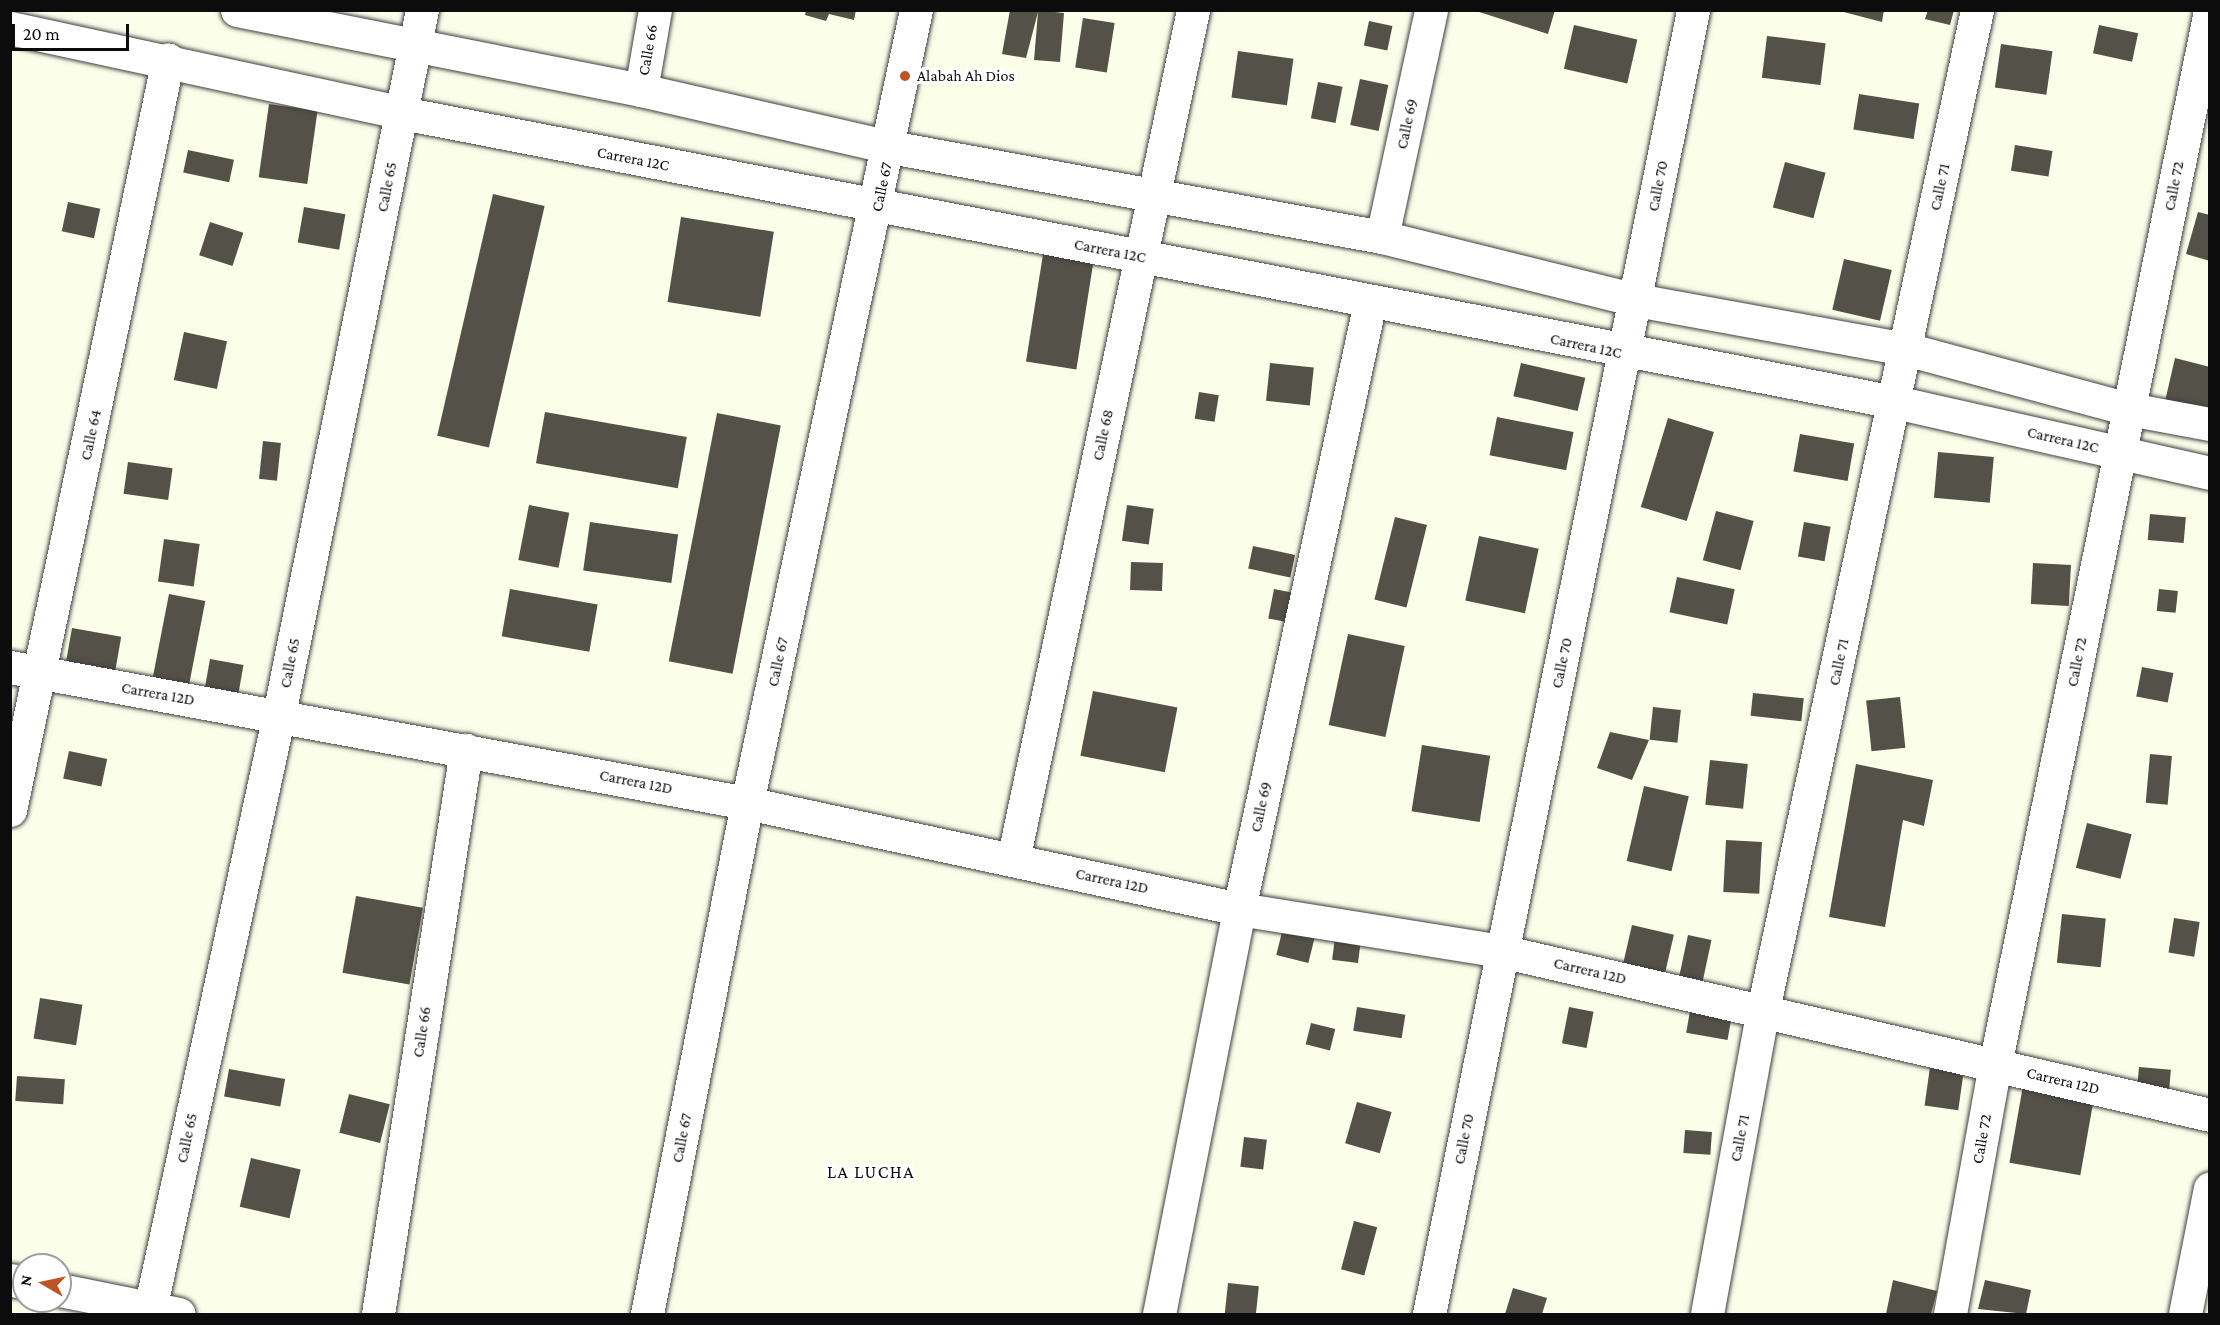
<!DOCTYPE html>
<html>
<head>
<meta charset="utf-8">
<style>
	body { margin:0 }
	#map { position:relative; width:2220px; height:1325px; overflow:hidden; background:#fbffea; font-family:"Crimson Pro",serif }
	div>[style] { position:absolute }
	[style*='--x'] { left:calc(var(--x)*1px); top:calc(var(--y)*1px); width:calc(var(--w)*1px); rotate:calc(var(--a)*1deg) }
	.building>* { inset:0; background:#545148; transform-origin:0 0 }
	.roads { filter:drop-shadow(0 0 2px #3f3f3f) drop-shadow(0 0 2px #3f3f3f) }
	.street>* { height:33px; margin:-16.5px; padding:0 16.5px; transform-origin:16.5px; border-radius:16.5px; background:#fff }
	.dots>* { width:16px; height:16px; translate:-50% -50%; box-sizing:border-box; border:3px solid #fff; border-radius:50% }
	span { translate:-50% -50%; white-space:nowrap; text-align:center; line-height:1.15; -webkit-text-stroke:6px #fff; paint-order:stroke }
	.street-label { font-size:16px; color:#0c0c0c }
	.poi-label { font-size:16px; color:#0c0c0c }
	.left { translate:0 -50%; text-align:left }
	.neighbourhood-label { font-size:18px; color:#0c0c0c; letter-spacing:1.5px }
	.frame { position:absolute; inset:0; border:12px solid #0c0c0c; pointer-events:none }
	.north { position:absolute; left:12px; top:1253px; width:60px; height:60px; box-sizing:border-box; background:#fff; border:2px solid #9e9e9e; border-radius:50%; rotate:279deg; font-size:16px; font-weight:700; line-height:24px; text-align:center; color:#0c0c0c }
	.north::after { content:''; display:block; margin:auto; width:21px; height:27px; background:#bd5422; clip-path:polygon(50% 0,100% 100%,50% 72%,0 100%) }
	.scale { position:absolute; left:12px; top:24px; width:117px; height:27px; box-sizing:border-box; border:3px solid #0c0c0c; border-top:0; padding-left:8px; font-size:18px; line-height:21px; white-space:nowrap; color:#0c0c0c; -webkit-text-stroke:4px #fff; paint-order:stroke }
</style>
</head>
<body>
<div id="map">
	<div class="building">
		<i style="clip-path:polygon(806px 10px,856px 10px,854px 20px,829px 14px,826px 21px,805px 15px)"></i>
		<i style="clip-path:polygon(1010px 10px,1036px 10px,1064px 13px,1060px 62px,1034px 60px,1038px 12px,1026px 58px,1002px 54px)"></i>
		<i style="clip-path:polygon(1473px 10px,1555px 10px,1548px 34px)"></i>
		<i style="clip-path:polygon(1836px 10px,1884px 10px,1882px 22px)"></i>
		<i style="clip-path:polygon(1928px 10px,1954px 10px,1950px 25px,1925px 19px)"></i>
		<i style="left:1083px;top:18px;width:32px;height:50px;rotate:9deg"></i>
		<i style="left:1369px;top:21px;width:24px;height:25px;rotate:12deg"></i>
		<i style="left:1574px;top:25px;width:65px;height:45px;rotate:13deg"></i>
		<i style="left:2099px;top:25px;width:40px;height:29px;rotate:12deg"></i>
		<i style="left:1767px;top:36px;width:59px;height:42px;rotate:7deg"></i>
		<i style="left:2001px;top:44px;width:52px;height:44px;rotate:8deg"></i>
		<i style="left:1238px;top:51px;width:56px;height:47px;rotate:8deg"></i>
		<i style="left:1360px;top:79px;width:29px;height:47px;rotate:12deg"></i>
		<i style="left:1318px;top:82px;width:25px;height:37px;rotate:11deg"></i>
		<i style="left:1859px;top:94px;width:61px;height:36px;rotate:9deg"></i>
		<i style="left:269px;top:104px;width:49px;height:74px;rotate:8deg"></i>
		<i style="left:2015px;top:145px;width:38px;height:26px;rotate:9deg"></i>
		<i style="left:188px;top:150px;width:47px;height:23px;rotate:12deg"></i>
		<i style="left:1785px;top:162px;width:42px;height:47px;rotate:15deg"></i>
		<i style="left:493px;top:194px;width:53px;height:248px;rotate:13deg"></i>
		<i style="left:68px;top:202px;width:33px;height:30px;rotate:12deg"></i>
		<i style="left:304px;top:207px;width:42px;height:36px;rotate:10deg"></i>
		<i style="clip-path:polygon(2198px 212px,2210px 215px,2210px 261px,2186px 254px)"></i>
		<i style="left:681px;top:217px;width:94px;height:86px;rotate:9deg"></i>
		<i style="left:210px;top:222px;width:35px;height:35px;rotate:18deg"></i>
		<i style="left:1044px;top:248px;width:51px;height:115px;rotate:9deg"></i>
		<i style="left:1844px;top:259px;width:49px;height:52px;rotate:13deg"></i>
		<i style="left:184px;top:332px;width:44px;height:49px;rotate:12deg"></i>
		<i style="clip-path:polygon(2175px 358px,2210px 367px,2210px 421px,2163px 410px)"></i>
		<i style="left:1270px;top:363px;width:44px;height:38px;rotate:6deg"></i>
		<i style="left:1521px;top:363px;width:66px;height:34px;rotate:13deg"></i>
		<i style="left:1199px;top:392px;width:20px;height:27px;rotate:9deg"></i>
		<i style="left:545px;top:412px;width:144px;height:52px;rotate:10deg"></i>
		<i style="left:717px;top:413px;width:65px;height:253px;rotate:11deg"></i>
		<i style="left:1497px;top:417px;width:78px;height:39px;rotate:11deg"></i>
		<i style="left:1668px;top:418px;width:48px;height:93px;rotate:17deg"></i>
		<i style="left:1800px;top:434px;width:55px;height:38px;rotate:10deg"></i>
		<i style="left:263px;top:441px;width:18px;height:38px;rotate:6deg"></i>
		<i style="left:1938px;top:452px;width:56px;height:46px;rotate:5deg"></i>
		<i style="left:128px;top:462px;width:45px;height:32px;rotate:8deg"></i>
		<i style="left:529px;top:505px;width:41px;height:56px;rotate:11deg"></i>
		<i style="left:1127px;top:505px;width:27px;height:36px;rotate:8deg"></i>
		<i style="left:1716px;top:511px;width:39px;height:51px;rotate:15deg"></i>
		<i style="left:2150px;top:514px;width:36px;height:26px;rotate:5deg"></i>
		<i style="left:1395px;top:517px;width:33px;height:85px;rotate:14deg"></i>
		<i style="left:590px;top:522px;width:89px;height:49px;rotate:8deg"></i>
		<i style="left:1804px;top:522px;width:27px;height:35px;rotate:10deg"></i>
		<i style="left:1479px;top:536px;width:61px;height:66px;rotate:12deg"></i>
		<i style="left:164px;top:539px;width:36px;height:43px;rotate:8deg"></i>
		<i style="left:1253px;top:546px;width:43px;height:23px;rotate:12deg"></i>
		<i style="left:1131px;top:562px;width:32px;height:28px;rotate:2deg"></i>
		<i style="left:2033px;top:563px;width:38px;height:41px;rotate:3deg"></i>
		<i style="left:1677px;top:577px;width:59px;height:36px;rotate:12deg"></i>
		<i style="left:510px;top:589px;width:89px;height:48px;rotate:10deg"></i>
		<i style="left:1274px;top:589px;width:26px;height:30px;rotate:11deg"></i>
		<i style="left:2159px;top:589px;width:19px;height:22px;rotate:6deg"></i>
		<i style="left:169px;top:594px;width:37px;height:89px;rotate:11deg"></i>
		<i style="left:72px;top:628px;width:50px;height:42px;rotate:10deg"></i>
		<i style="left:1348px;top:634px;width:58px;height:93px;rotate:12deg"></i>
		<i style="left:210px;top:659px;width:34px;height:42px;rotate:10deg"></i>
		<i style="left:2142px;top:667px;width:32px;height:30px;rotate:11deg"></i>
		<i style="left:1093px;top:691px;width:86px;height:66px;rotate:11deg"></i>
		<i style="left:1753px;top:693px;width:51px;height:23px;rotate:6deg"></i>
		<i style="left:1900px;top:697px;width:51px;height:34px;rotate:84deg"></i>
		<i style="left:1653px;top:707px;width:28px;height:33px;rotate:6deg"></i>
		<i style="clip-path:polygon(1610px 732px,1649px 740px,1632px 780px,1597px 768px)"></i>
		<i style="left:1422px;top:745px;width:69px;height:67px;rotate:9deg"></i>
		<i style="left:69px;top:751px;width:39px;height:28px;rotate:12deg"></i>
		<i style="left:2150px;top:754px;width:22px;height:49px;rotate:5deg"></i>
		<i style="left:1710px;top:760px;width:38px;height:45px;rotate:6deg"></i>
		<i style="clip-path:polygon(1856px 764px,1933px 780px,1924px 826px,1903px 820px,1885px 927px,1829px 917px)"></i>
		<i style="left:1644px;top:786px;width:46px;height:77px;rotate:13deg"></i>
		<i style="left:2087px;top:823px;width:46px;height:46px;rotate:14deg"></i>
		<i style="left:1726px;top:840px;width:36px;height:52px;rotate:3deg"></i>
		<i style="left:356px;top:896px;width:68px;height:78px;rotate:10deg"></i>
		<i style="left:2062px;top:914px;width:44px;height:49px;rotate:6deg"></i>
		<i style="left:2174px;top:918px;width:26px;height:35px;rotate:9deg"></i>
		<i style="left:1285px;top:920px;width:33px;height:36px;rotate:14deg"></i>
		<i style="left:1632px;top:925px;width:43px;height:41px;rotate:13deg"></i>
		<i style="left:1688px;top:935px;width:24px;height:42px;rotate:12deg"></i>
		<i style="left:1335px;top:937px;width:26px;height:23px;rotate:7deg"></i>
		<i style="left:40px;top:998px;width:43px;height:41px;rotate:9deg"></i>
		<i style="left:1357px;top:1007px;width:49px;height:24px;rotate:9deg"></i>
		<i style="left:1569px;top:1007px;width:25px;height:37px;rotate:11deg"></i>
		<i style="left:1690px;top:1011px;width:42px;height:22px;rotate:10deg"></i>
		<i style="left:1311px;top:1023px;width:25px;height:22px;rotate:14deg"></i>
		<i style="left:1930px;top:1067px;width:34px;height:39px;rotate:8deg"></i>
		<i style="left:2139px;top:1067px;width:32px;height:30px;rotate:5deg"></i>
		<i style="left:229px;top:1069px;width:57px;height:28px;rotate:10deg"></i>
		<i style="left:17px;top:1076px;width:48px;height:25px;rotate:4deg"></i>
		<i style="left:2024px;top:1080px;width:72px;height:84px;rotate:10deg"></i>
		<i style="left:349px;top:1094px;width:42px;height:40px;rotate:14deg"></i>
		<i style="left:1357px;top:1102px;width:36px;height:43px;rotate:16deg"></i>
		<i style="left:1685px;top:1130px;width:27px;height:23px;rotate:4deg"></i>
		<i style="left:1244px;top:1137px;width:23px;height:30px;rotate:7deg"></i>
		<i style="left:251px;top:1158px;width:51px;height:50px;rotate:13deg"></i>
		<i style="left:1354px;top:1221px;width:24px;height:50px;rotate:15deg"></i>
		<i style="clip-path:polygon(1893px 1280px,1937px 1291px,1931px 1314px,1886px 1314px)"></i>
		<i style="clip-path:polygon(1985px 1280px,2031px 1290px,2026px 1314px,1978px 1309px)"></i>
		<i style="left:1228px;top:1283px;width:31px;height:31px;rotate:6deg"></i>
		<i style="clip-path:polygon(1513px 1288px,1547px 1298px,1542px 1314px,1505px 1314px)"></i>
	</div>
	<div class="roads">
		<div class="street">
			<i style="--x:237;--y:10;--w:412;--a:11.2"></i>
			<i style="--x:641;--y:90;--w:255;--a:12.9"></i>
			<i style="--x:890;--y:147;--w:500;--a:10.37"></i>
			<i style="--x:1382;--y:237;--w:262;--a:13.9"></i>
			<i style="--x:1636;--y:300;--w:274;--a:10.3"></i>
			<i style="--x:1906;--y:349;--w:231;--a:15.1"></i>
			<i style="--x:2129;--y:409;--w:82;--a:10.5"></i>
			<i style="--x:10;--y:28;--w:401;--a:12.2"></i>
			<i style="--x:402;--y:113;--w:1521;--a:10.96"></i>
			<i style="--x:1895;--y:402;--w:323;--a:12.7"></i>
			<i style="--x:641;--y:90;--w:81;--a:-80.1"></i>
			<i style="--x:1382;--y:237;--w:232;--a:-77.8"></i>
			<i style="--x:10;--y:667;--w:749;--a:10.46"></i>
			<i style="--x:747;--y:803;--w:503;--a:12.16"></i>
			<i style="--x:1239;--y:909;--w:265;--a:9.1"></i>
			<i style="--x:1501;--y:951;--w:728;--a:13.02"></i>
			<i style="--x:10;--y:810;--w:767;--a:-78.12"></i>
			<i style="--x:1013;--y:860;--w:869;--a:-78.04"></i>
			<i style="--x:10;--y:1280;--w:14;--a:8"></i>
			<i style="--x:60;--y:1290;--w:121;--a:11.4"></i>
			<i style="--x:149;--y:1314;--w:614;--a:-77.77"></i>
			<i style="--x:279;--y:714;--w:718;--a:-78.52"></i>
			<i style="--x:378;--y:1314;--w:571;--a:-81.13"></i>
			<i style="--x:647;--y:1314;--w:521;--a:-78.93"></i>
			<i style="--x:747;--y:803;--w:811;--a:-77.97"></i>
			<i style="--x:1159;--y:1314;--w:413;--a:-78.8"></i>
			<i style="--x:1239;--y:909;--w:621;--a:-77.82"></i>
			<i style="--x:1429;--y:1314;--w:1330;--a:-78.55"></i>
			<i style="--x:1707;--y:1314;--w:309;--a:-79.6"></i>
			<i style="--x:1763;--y:1010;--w:1023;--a:-77.92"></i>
			<i style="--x:1950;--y:1314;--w:253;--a:-79.8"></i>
			<i style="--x:1995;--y:1065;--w:1076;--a:-78.47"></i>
			<i style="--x:2185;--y:1314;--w:128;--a:-78.8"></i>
		</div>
	</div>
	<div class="dots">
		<i style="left:905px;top:76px;background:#bd5422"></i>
	</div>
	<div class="street-label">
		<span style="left:648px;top:50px;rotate:-80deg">Calle 66</span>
		<span style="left:1407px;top:124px;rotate:-78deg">Calle 69</span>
		<span style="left:633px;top:159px;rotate:11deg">Carrera 12C</span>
		<span style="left:1658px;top:186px;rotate:-79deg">Calle 70</span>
		<span style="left:2174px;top:186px;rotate:-79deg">Calle 72</span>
		<span style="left:387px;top:187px;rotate:-79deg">Calle 65</span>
		<span style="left:882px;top:187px;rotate:-78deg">Calle 67</span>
		<span style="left:1940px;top:187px;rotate:-78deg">Calle 71</span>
		<span style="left:1110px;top:251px;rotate:11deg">Carrera 12C</span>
		<span style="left:1586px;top:346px;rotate:12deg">Carrera 12C</span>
		<span style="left:91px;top:435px;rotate:-78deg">Calle 64</span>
		<span style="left:1103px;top:435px;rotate:-78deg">Calle 68</span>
		<span style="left:2063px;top:440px;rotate:13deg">Carrera 12C</span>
		<span style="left:778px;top:662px;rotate:-78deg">Calle 67</span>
		<span style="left:1839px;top:662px;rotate:-78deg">Calle 71</span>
		<span style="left:2077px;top:662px;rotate:-79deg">Calle 72</span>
		<span style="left:290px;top:663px;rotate:-79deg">Calle 65</span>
		<span style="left:1562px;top:663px;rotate:-78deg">Calle 70</span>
		<span style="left:158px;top:694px;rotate:10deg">Carrera 12D</span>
		<span style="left:636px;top:782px;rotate:11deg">Carrera 12D</span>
		<span style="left:1261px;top:807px;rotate:-78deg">Calle 69</span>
		<span style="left:1112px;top:881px;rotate:12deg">Carrera 12D</span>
		<span style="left:1590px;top:971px;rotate:13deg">Carrera 12D</span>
		<span style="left:422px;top:1032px;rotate:-81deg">Calle 66</span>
		<span style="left:2063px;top:1081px;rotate:13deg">Carrera 12D</span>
		<span style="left:187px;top:1138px;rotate:-78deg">Calle 65</span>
		<span style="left:682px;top:1138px;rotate:-79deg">Calle 67</span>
		<span style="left:1740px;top:1138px;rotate:-79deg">Calle 71</span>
		<span style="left:1464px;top:1139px;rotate:-79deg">Calle 70</span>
		<span style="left:1982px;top:1139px;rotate:-80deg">Calle 72</span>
	</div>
	<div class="poi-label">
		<span class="left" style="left:917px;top:76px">Alabah Ah Dios</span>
	</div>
	<div class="neighbourhood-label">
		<span style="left:871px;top:1172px">LA LUCHA</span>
	</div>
	<div class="frame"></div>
	<div class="north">N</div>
	<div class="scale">20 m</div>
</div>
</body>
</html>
